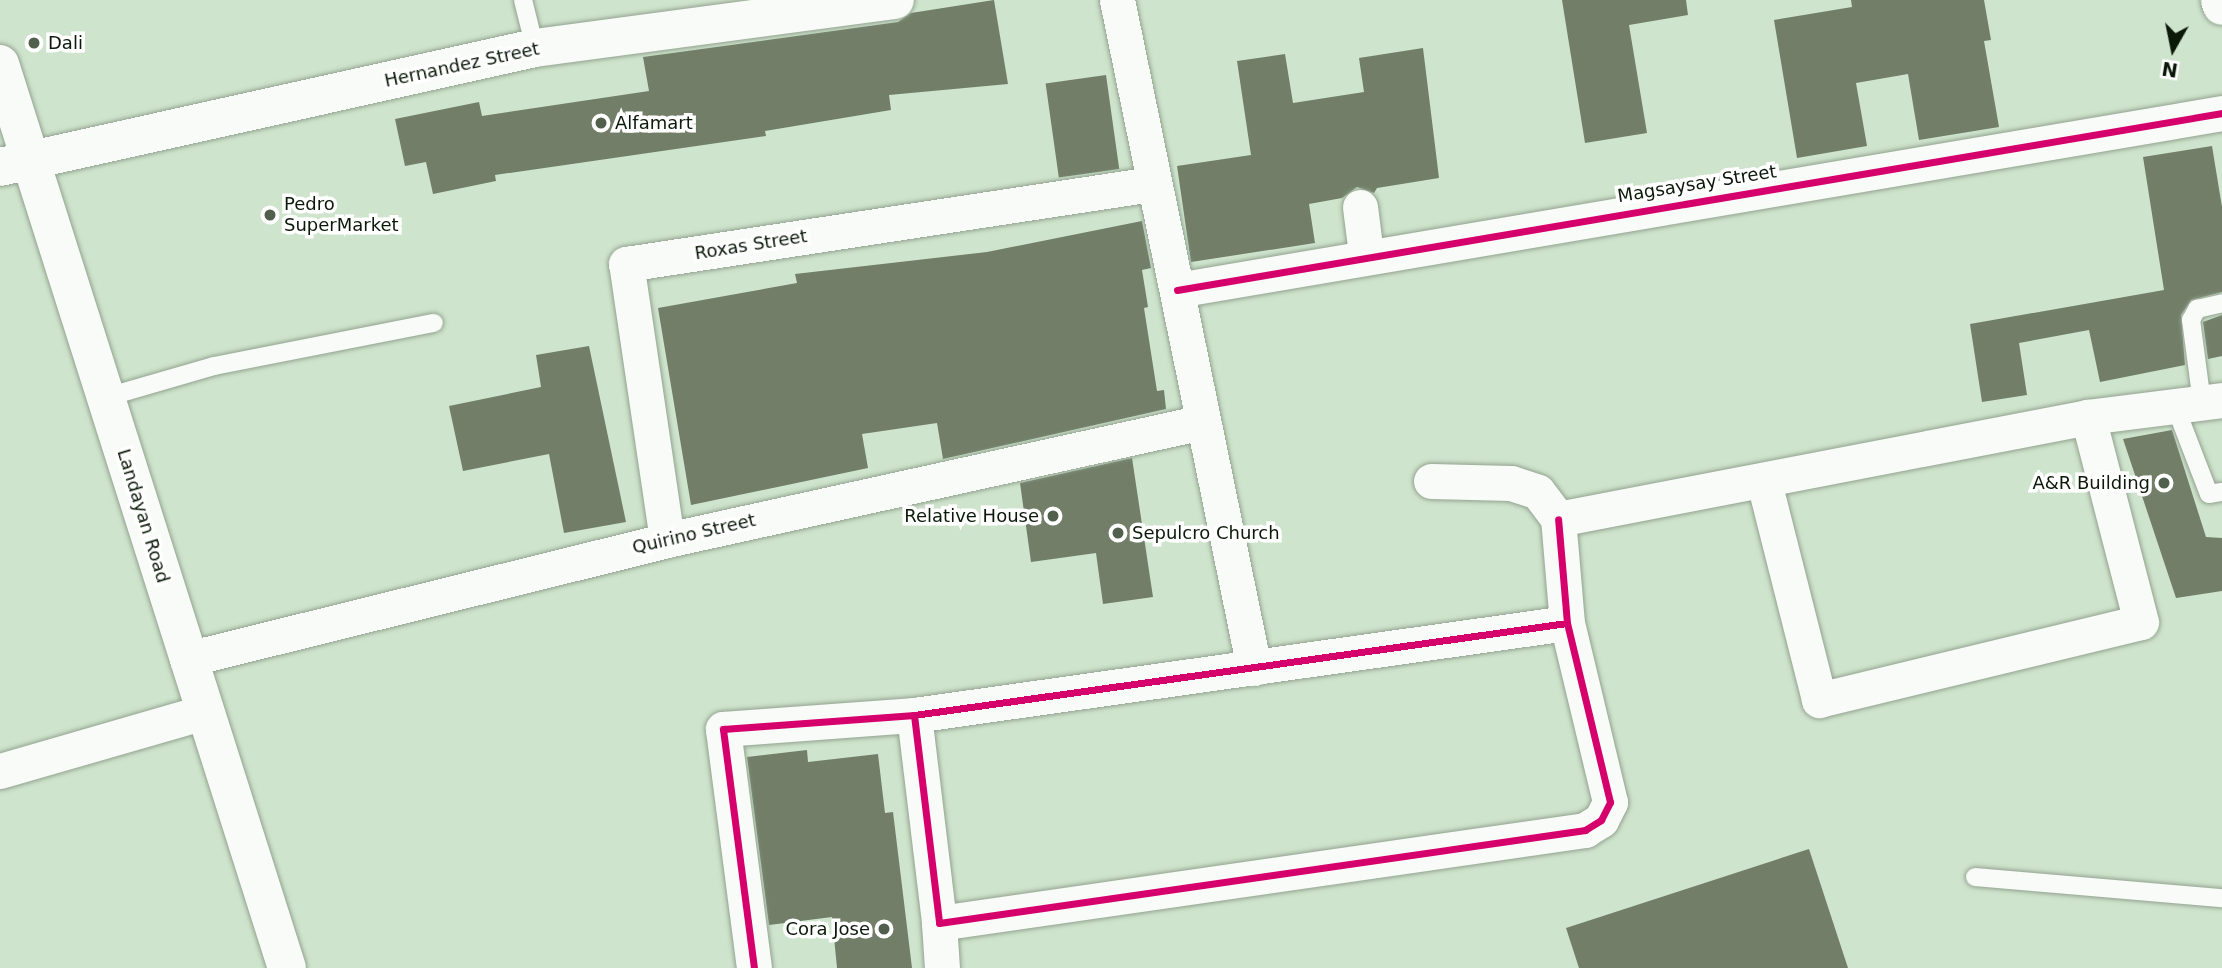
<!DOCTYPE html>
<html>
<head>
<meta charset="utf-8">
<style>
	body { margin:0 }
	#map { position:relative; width:2222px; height:968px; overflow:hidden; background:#cfe4cc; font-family:"DejaVu Sans",sans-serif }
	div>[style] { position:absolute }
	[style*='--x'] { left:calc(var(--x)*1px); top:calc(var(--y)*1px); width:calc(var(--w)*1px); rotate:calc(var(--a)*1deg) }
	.building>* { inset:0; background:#727e68; transform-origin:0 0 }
	.roads { filter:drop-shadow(0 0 2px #92a390) drop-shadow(0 0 2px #92a390) }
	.lane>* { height:18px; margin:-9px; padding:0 9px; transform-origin:9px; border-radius:9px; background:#f8fbf7 }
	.street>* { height:35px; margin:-17.5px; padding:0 17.5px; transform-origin:17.5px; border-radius:17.5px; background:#f8fbf7 }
	.secondary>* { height:38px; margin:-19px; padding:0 19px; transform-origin:19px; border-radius:19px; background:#f8fbf7 }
	.highway>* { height:38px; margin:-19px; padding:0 19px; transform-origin:19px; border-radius:19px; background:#f8fbf7 }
	.cycleway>* { height:7px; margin:-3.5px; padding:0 3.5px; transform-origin:3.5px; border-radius:3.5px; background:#d6006c }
	.dots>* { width:19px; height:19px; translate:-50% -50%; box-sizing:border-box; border:4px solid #fff; border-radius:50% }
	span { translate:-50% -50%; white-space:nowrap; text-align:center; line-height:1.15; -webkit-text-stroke:7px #fff; paint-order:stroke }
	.poi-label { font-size:18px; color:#0b1909 }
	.left { translate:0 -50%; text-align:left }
	.right { translate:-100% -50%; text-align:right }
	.street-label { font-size:18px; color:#0b1909 }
	.north { position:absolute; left:2138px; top:14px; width:70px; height:70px; -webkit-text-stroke:5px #fff; paint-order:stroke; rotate:189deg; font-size:19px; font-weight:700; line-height:28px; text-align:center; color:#0b1909 }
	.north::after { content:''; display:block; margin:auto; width:24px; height:32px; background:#0b1909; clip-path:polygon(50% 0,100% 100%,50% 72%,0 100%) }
</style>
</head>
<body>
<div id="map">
	<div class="building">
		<i style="clip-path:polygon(994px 0,1008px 84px,889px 95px,891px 110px,765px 131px,766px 136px,495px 175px,496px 181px,433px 194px,426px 162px,405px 166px,395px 119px,479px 102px,482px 116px,649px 91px,643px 57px,898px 22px,911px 13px)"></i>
		<i style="clip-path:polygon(1562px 0,1686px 0,1688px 15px,1629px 25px,1647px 133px,1585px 143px)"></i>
		<i style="clip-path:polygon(1851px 0,1984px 0,1991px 40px,1984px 41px,1999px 127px,1919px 140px,1908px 74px,1856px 83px,1867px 146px,1797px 158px,1774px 20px,1852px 7px)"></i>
		<i style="clip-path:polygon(1423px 48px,1439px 178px,1377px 188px,1374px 193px,1357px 187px,1342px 198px,1309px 204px,1315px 243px,1191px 262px,1177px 166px,1251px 155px,1237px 61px,1285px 54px,1293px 103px,1364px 92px,1359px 58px)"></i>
		<i style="left:1106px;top:75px;width:95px;height:61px;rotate:82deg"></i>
		<i style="clip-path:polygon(2212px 146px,2222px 207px,2222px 292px,2191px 300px,2181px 315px,2185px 365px,2100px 382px,2089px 330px,2019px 343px,2027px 395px,1982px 402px,1970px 324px,2164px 290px,2143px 157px)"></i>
		<i style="clip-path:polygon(1142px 221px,1151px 268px,1142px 270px,1148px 307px,1144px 308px,1157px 391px,1164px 390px,1166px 409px,943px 459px,937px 423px,862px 434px,868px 468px,691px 505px,658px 308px,797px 283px,795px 274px,987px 252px)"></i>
		<i style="clip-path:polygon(2222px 315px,2222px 356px,2208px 359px,2203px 322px)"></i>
		<i style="clip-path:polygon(589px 346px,626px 522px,564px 533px,549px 454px,463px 471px,449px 406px,541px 387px,536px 355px)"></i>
		<i style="clip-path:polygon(2172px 430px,2206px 537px,2222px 538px,2222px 591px,2176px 598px,2123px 439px)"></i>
		<i style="clip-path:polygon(1132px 458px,1153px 597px,1103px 604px,1096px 553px,1031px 562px,1020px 483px)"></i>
		<i style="clip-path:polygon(807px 750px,808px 762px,878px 754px,885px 813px,893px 812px,912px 968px,837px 968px,832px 917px,769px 925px,747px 757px)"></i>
		<i style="clip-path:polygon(1809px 849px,1848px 968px,1579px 968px,1566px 928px)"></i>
	</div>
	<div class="roads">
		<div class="lane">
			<i style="--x:523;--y:0;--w:49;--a:76"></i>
			<i style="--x:107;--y:397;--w:111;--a:-16.2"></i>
			<i style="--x:214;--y:366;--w:224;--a:-11.1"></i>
			<i style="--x:2202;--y:403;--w:84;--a:-97.5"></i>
			<i style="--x:2191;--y:320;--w:13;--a:-61"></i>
			<i style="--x:2197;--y:309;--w:26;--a:-13"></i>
			<i style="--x:2175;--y:406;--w:94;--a:68.9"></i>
			<i style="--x:2209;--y:494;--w:13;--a:-9"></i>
			<i style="--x:1975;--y:877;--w:248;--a:4.9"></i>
		</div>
		<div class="street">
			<i style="--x:1117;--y:0;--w:682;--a:78.41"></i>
			<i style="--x:1360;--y:207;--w:47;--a:82.7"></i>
			<i style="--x:1177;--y:290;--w:1060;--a:-9.61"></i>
			<i style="--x:1431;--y:481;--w:80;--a:1.4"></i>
			<i style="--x:1511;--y:483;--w:28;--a:18"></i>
			<i style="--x:1538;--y:492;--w:34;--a:53"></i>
			<i style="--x:1558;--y:519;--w:540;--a:-10.89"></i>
			<i style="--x:2088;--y:417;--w:135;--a:-7.2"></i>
			<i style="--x:1764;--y:482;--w:225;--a:75.8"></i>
			<i style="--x:1819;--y:700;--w:331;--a:-13.6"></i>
			<i style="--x:2141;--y:622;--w:212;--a:-104.5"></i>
			<i style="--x:667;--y:540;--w:279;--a:-98.4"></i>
			<i style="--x:626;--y:264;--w:532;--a:-8.65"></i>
			<i style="--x:187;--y:659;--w:495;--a:-13.9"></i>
			<i style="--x:667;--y:540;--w:549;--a:-12.42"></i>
			<i style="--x:914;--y:715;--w:209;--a:83.1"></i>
			<i style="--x:939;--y:923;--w:653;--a:-8.19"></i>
			<i style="--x:1585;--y:830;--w:19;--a:-32"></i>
			<i style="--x:1601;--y:820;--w:20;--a:-63"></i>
			<i style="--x:1610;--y:802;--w:184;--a:-103.5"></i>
			<i style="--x:1567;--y:623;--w:104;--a:-94.9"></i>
			<i style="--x:0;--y:771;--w:213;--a:-16.1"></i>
			<i style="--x:939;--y:923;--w:45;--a:86.2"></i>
			<i style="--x:754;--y:968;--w:241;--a:-97.4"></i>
			<i style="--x:723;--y:729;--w:192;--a:-4.2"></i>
			<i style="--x:914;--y:715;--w:659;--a:-8.02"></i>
		</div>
		<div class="secondary">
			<i style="--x:0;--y:64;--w:948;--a:72.39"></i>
			<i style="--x:0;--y:167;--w:548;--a:-12.54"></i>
			<i style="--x:535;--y:48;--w:363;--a:-7.6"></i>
		</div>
		<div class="highway">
			<i style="--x:2220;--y:0;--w:6;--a:72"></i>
		</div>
	</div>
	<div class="cycleway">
		<i style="--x:1177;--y:290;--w:1060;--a:-9.61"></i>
		<i style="--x:914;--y:715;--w:209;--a:83.1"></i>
		<i style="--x:939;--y:923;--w:653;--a:-8.19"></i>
		<i style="--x:1585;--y:830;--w:19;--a:-32"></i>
		<i style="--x:1601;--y:820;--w:20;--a:-63"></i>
		<i style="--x:1610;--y:802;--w:184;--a:-103.5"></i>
		<i style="--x:1567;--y:623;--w:104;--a:-94.9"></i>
		<i style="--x:754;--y:968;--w:241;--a:-97.4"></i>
		<i style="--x:723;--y:729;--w:192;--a:-4.2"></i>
		<i style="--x:914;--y:715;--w:659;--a:-8.02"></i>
	</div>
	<div class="dots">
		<i style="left:34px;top:43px;background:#50604d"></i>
		<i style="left:601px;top:123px;background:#50604d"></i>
		<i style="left:270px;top:215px;background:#50604d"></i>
		<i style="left:2164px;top:483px;background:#50604d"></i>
		<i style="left:1053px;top:516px;background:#50604d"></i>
		<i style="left:1118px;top:533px;background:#50604d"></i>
		<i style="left:884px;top:929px;background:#50604d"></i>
	</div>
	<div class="poi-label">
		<span class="left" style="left:48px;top:43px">Dali</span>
		<span class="left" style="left:615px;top:123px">Alfamart</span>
		<span class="left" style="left:284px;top:215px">Pedro<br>SuperMarket</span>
		<span class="right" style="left:2150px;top:483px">A&amp;R Building</span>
		<span class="right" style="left:1039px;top:516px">Relative House</span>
		<span class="left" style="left:1132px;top:533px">Sepulcro Church</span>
		<span class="right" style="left:870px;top:929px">Cora Jose</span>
	</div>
	<div class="street-label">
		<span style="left:462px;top:65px;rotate:-12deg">Hernandez Street</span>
		<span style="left:1697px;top:184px;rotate:-9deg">Magsaysay Street</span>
		<span style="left:751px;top:245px;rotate:-9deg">Roxas Street</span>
		<span style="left:143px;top:516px;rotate:73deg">Landayan Road</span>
		<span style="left:694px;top:534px;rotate:-13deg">Quirino Street</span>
	</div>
	<div class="north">N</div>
</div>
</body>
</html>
